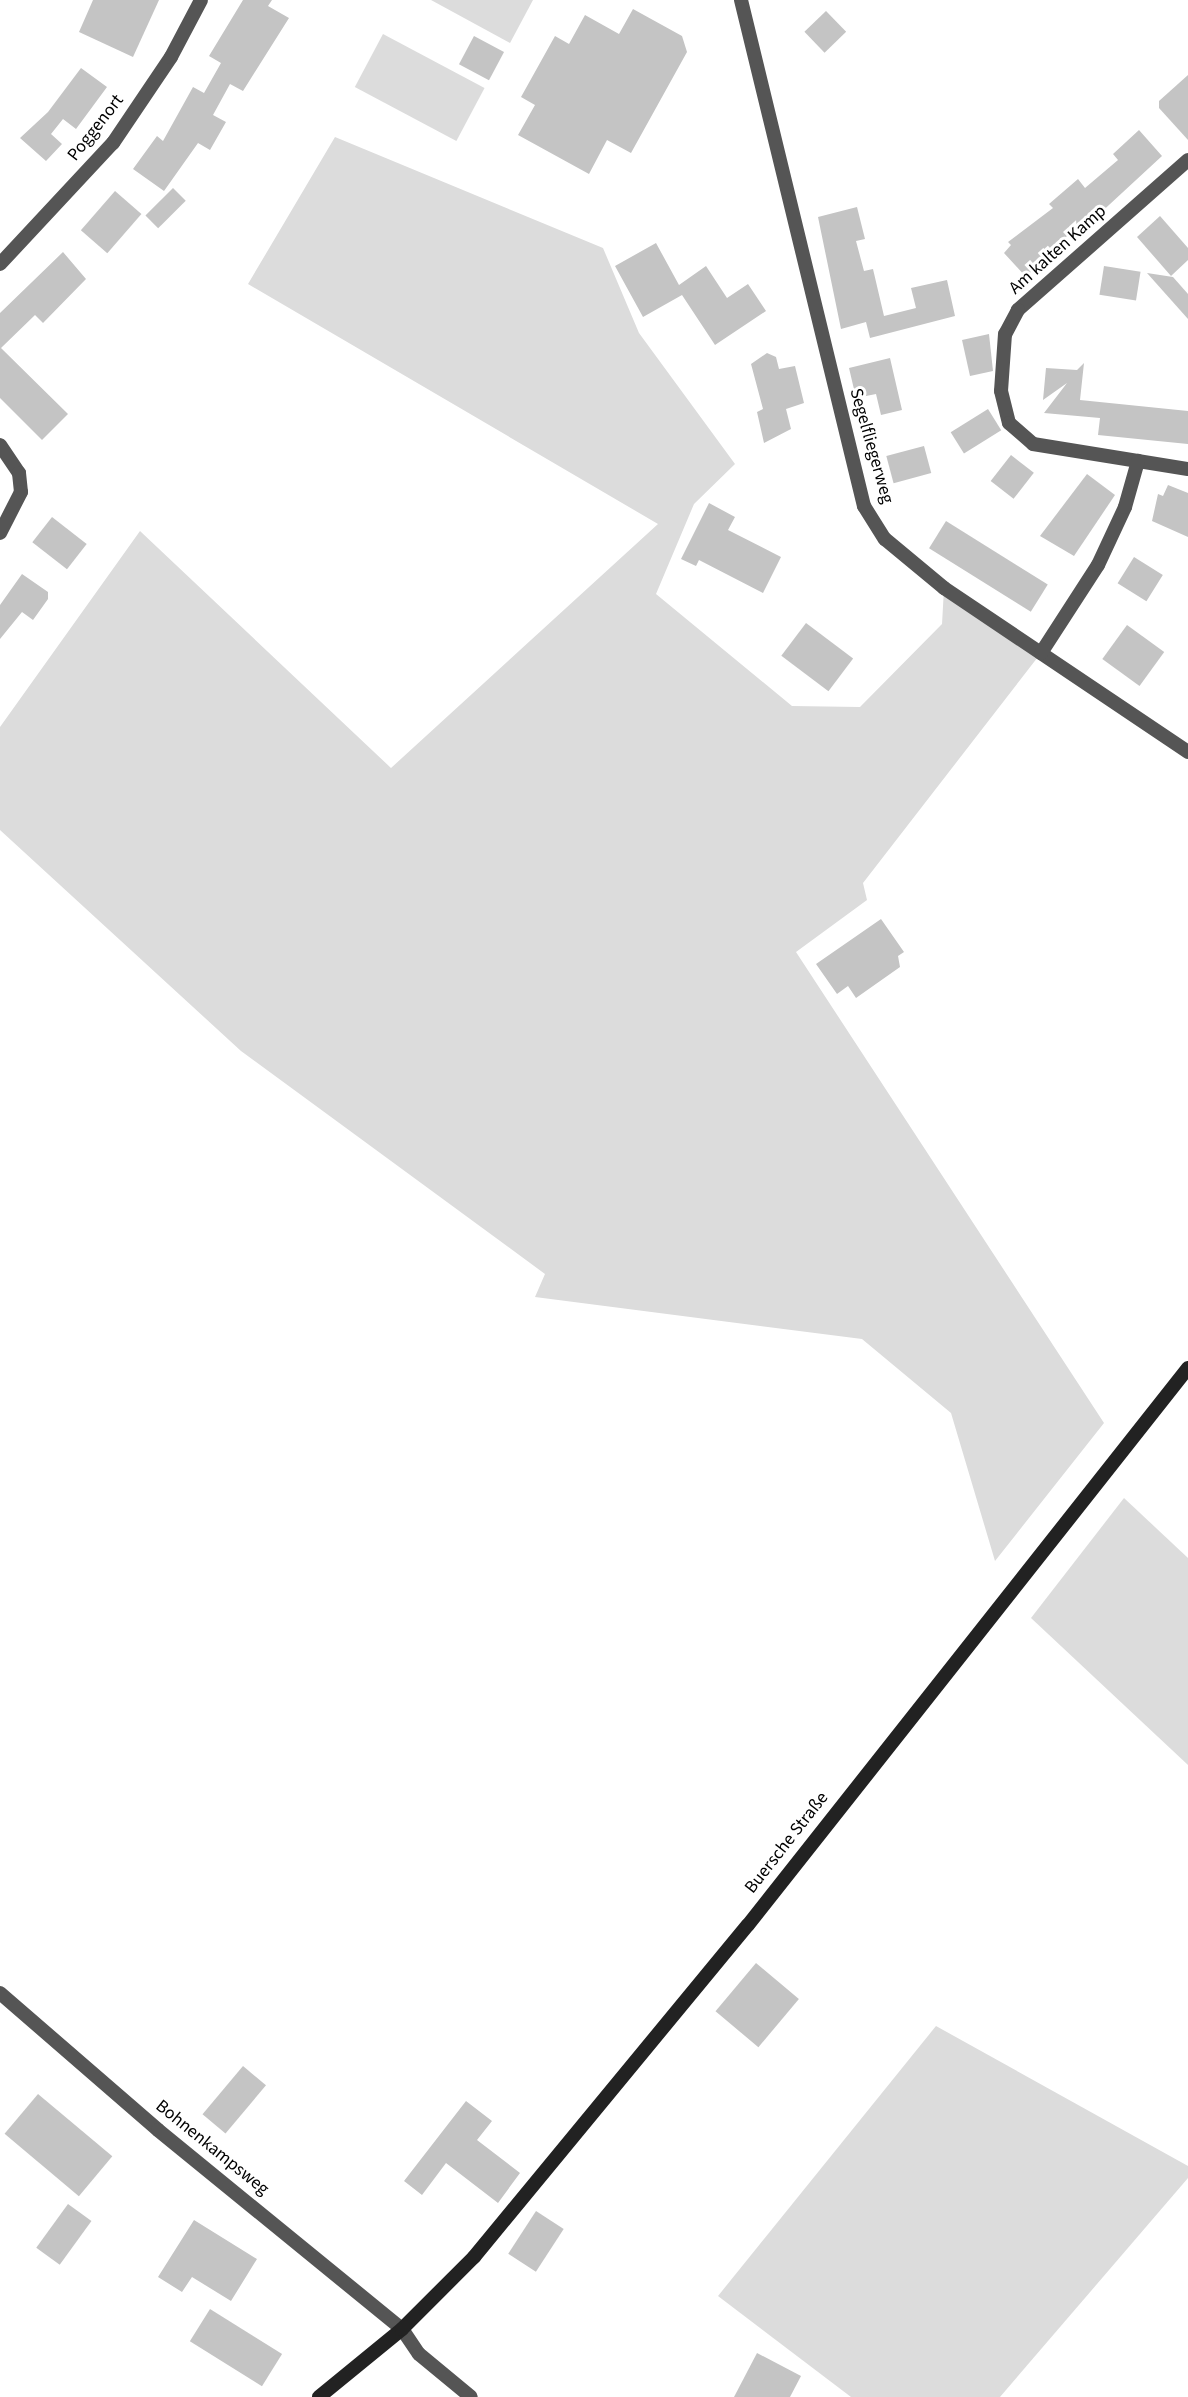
<!DOCTYPE html>
<html>
<head>
<meta charset="utf-8">
<style>
	body { margin:0 }
	#map { position:relative; width:1188px; height:2397px; overflow:hidden; background:#fff; font-family:"Source Sans 3",sans-serif }
	div>[style] { position:absolute }
	[style*='--x'] { left:calc(var(--x)*1px); top:calc(var(--y)*1px); width:calc(var(--w)*1px); rotate:calc(var(--a)*1deg) }
	.green>* { inset:0; background:#dcdcdc; transform-origin:0 0 }
	.building>* { inset:0; background:#c4c4c4; transform-origin:0 0 }
	.minor>* { height:14px; margin:-7px; padding:0 7px; transform-origin:7px; border-radius:7px; background:#555 }
	.secondary>* { height:14px; margin:-7px; padding:0 7px; transform-origin:7px; border-radius:7px; background:#222 }
	span { translate:-50% -50%; white-space:nowrap; text-align:center; line-height:1.15; -webkit-text-stroke:6px #fff; paint-order:stroke }
	.street-label { font-size:18px; color:#000 }
</style>
</head>
<body>
<div id="map">
	<div class="green">
		<i style="clip-path:polygon(431px 0,533px 0,510px 43px)"></i>
		<i style="left:383px;top:34px;width:115px;height:60px;rotate:28deg"></i>
		<i style="clip-path:polygon(335px 137px,603px 248px,639px 333px,735px 464px,694px 504px,656px 594px,792px 706px,860px 707px,942px 624px,944px 588px,1041px 653px,863px 883px,867px 900px,796px 952px,1104px 1423px,995px 1561px,951px 1413px,862px 1339px,535px 1297px,545px 1274px,241px 1051px,0 830px,0 727px,140px 531px,391px 768px,658px 524px,248px 284px)"></i>
		<i style="clip-path:polygon(1124px 1498px,1188px 1558px,1188px 1765px,1031px 1618px)"></i>
		<i style="clip-path:polygon(936px 2026px,1188px 2166px,1188px 2178px,1000px 2397px,851px 2397px,718px 2296px)"></i>
	</div>
	<div class="building">
		<i style="clip-path:polygon(93px 0,159px 0,133px 57px,79px 32px)"></i>
		<i style="clip-path:polygon(243px 0,272px 0,268px 6px,289px 18px,243px 91px,230px 84px,213px 115px,226px 122px,210px 150px,198px 143px,164px 191px,133px 169px,157px 136px,163px 141px,193px 87px,204px 93px,221px 63px,209px 56px)"></i>
		<i style="clip-path:polygon(633px 9px,682px 36px,687px 52px,631px 153px,607px 140px,589px 174px,518px 135px,535px 105px,521px 97px,555px 36px,569px 44px,585px 15px,619px 34px)"></i>
		<i style="left:826px;top:11px;width:29px;height:30px;rotate:46deg"></i>
		<i style="left:474px;top:36px;width:34px;height:32px;rotate:28deg"></i>
		<i style="clip-path:polygon(81px 68px,107px 87px,76px 129px,63px 119px,51px 134px,62px 144px,46px 161px,20px 138px,48px 112px)"></i>
		<i style="clip-path:polygon(1188px 75px,1188px 140px,1159px 108px,1159px 101px)"></i>
		<i style="clip-path:polygon(1139px 130px,1162px 156px,1083px 229px,1079px 224px,1026px 277px,1004px 253px,1011px 245px,1008px 242px,1053px 208px,1049px 204px,1078px 179px,1085px 188px,1118px 160px,1113px 154px)"></i>
		<i style="left:173px;top:188px;width:18px;height:39px;rotate:45deg"></i>
		<i style="left:115px;top:191px;width:35px;height:52px;rotate:41deg"></i>
		<i style="clip-path:polygon(857px 207px,865px 239px,856px 241px,864px 271px,873px 269px,884px 316px,916px 308px,911px 288px,947px 280px,955px 316px,870px 338px,866px 322px,841px 329px,818px 217px)"></i>
		<i style="clip-path:polygon(1160px 216px,1188px 248px,1188px 260px,1171px 276px,1137px 237px)"></i>
		<i style="clip-path:polygon(656px 243px,679px 285px,706px 266px,727px 298px,748px 284px,766px 311px,715px 345px,682px 295px,643px 317px,615px 266px)"></i>
		<i style="clip-path:polygon(63px 252px,86px 279px,43px 323px,35px 315px,1px 348px,68px 414px,42px 440px,0 398px,0 313px)"></i>
		<i style="left:1104px;top:266px;width:37px;height:29px;rotate:9deg"></i>
		<i style="clip-path:polygon(1147px 273px,1173px 277px,1188px 294px,1188px 319px)"></i>
		<i style="clip-path:polygon(989px 334px,993px 371px,970px 376px,962px 340px)"></i>
		<i style="clip-path:polygon(767px 353px,776px 357px,779px 369px,795px 366px,804px 403px,786px 409px,791px 429px,764px 443px,757px 412px,763px 409px,751px 364px)"></i>
		<i style="clip-path:polygon(890px 358px,902px 410px,881px 415px,876px 394px,856px 398px,849px 368px)"></i>
		<i style="clip-path:polygon(1084px 363px,1080px 400px,1188px 411px,1188px 444px,1098px 435px,1100px 418px,1044px 413px,1067px 383px,1043px 400px,1046px 368px,1077px 370px)"></i>
		<i style="left:988px;top:409px;width:25px;height:44px;rotate:58deg"></i>
		<i style="left:924px;top:446px;width:28px;height:39px;rotate:75deg"></i>
		<i style="left:1011px;top:455px;width:29px;height:33px;rotate:38deg"></i>
		<i style="clip-path:polygon(1087px 474px,1115px 495px,1074px 556px,1040px 536px)"></i>
		<i style="clip-path:polygon(1168px 485px,1188px 493px,1188px 537px,1152px 521px,1158px 494px,1163px 496px)"></i>
		<i style="clip-path:polygon(709px 503px,735px 517px,728px 530px,781px 557px,763px 593px,699px 560px,696px 566px,681px 559px)"></i>
		<i style="left:52px;top:517px;width:44px;height:32px;rotate:38deg"></i>
		<i style="left:946px;top:521px;width:120px;height:32px;rotate:32deg"></i>
		<i style="left:1134px;top:557px;width:34px;height:31px;rotate:32deg"></i>
		<i style="clip-path:polygon(22px 574px,48px 592px,48px 599px,33px 620px,22px 612px,0 639px,0 605px)"></i>
		<i style="left:806px;top:623px;width:59px;height:41px;rotate:37deg"></i>
		<i style="left:1127px;top:625px;width:46px;height:42px;rotate:36deg"></i>
		<i style="clip-path:polygon(881px 919px,904px 952px,898px 956px,900px 967px,856px 998px,848px 986px,837px 994px,816px 964px)"></i>
		<i style="left:756px;top:1963px;width:56px;height:63px;rotate:40deg"></i>
		<i style="left:243px;top:2066px;width:30px;height:63px;rotate:40deg"></i>
		<i style="left:38px;top:2094px;width:97px;height:52px;rotate:40deg"></i>
		<i style="clip-path:polygon(466px 2101px,492px 2121px,477px 2140px,520px 2173px,498px 2203px,446px 2163px,422px 2195px,404px 2181px)"></i>
		<i style="left:68px;top:2204px;width:29px;height:54px;rotate:36deg"></i>
		<i style="left:536px;top:2211px;width:33px;height:51px;rotate:33deg"></i>
		<i style="clip-path:polygon(194px 2220px,257px 2259px,231px 2301px,192px 2277px,182px 2292px,158px 2277px)"></i>
		<i style="left:210px;top:2309px;width:85px;height:38px;rotate:32deg"></i>
		<i style="clip-path:polygon(757px 2353px,801px 2376px,790px 2397px,734px 2397px)"></i>
	</div>
	<div class="minor">
		<i style="--x:741;--y:0;--w:521;--a:76.34"></i>
		<i style="--x:864;--y:506;--w:39;--a:58"></i>
		<i style="--x:885;--y:539;--w:77;--a:39.7"></i>
		<i style="--x:944;--y:588;--w:294;--a:33.9"></i>
		<i style="--x:1188;--y:160;--w:227;--a:138.6"></i>
		<i style="--x:1018;--y:310;--w:27;--a:118"></i>
		<i style="--x:1005;--y:334;--w:57;--a:94"></i>
		<i style="--x:1001;--y:391;--w:33;--a:76"></i>
		<i style="--x:1009;--y:423;--w:32;--a:41"></i>
		<i style="--x:1033;--y:444;--w:157;--a:9.2"></i>
		<i style="--x:0;--y:264;--w:166;--a:-47"></i>
		<i style="--x:113;--y:143;--w:104;--a:-56"></i>
		<i style="--x:171;--y:57;--w:64;--a:-62.2"></i>
		<i style="--x:0;--y:445;--w:34;--a:56"></i>
		<i style="--x:19;--y:473;--w:19;--a:84"></i>
		<i style="--x:21;--y:492;--w:46;--a:117.1"></i>
		<i style="--x:1041;--y:653;--w:105;--a:-57.1"></i>
		<i style="--x:1098;--y:565;--w:64;--a:-65"></i>
		<i style="--x:1125;--y:507;--w:48;--a:-74.2"></i>
		<i style="--x:0;--y:1993;--w:209;--a:40.9"></i>
		<i style="--x:158;--y:2130;--w:315;--a:39.2"></i>
		<i style="--x:402;--y:2329;--w:30;--a:56"></i>
		<i style="--x:419;--y:2354;--w:67;--a:39.6"></i>
	</div>
	<div class="secondary">
		<i style="--x:319;--y:2397;--w:107;--a:-39.3"></i>
		<i style="--x:402;--y:2329;--w:102;--a:-45"></i>
		<i style="--x:474;--y:2257;--w:430;--a:-50.5"></i>
		<i style="--x:748;--y:1925;--w:710;--a:-51.69"></i>
	</div>
	<div class="street-label">
		<span style="left:96px;top:128px;rotate:-52deg">Poggenort</span>
		<span style="left:1058px;top:250px;rotate:-42deg">Am kalten Kamp</span>
		<span style="left:871px;top:446px;rotate:74deg">Segelfliegerweg</span>
		<span style="left:787px;top:1843px;rotate:-52deg">Buersche Straße</span>
		<span style="left:212px;top:2148px;rotate:39deg">Bohnenkampsweg</span>
	</div>
</div>
</body>
</html>
